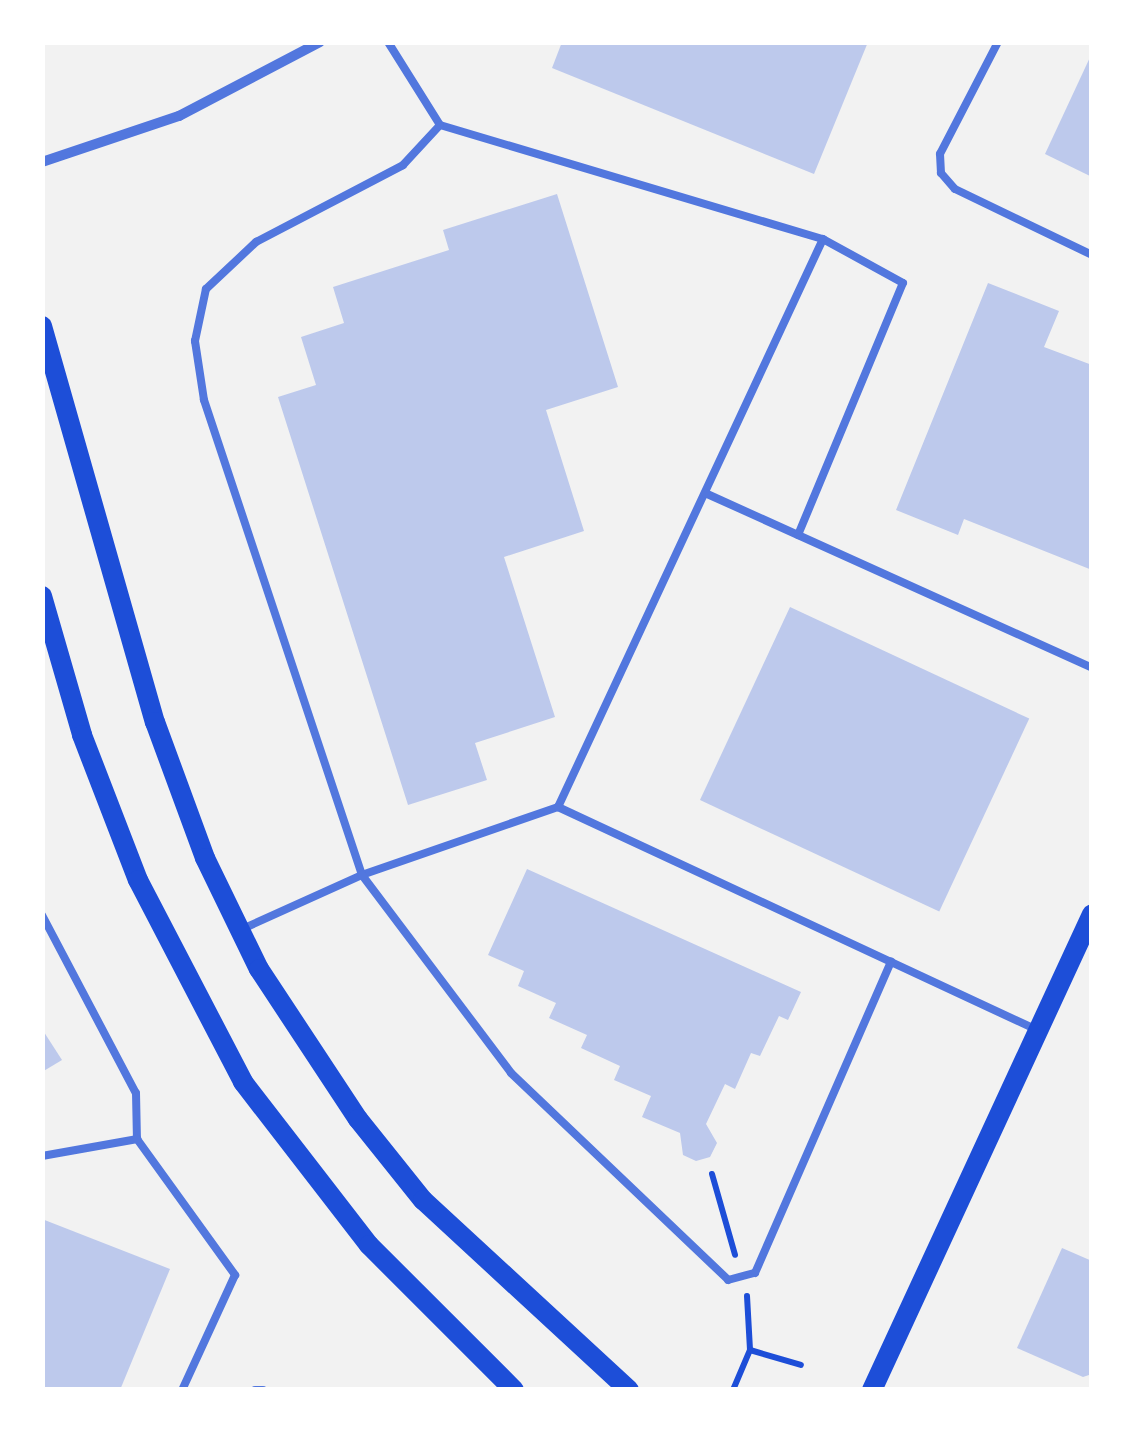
<!DOCTYPE html>
<html>
<head>
<meta charset="utf-8">
<style>
	body { margin:0 }
	#map { position:relative; width:1134px; height:1432px; overflow:hidden; background:#f2f2f2; font-family:Lato,sans-serif }
	div>[style] { position:absolute }
	[style*='--x'] { left:calc(var(--x)*1px); top:calc(var(--y)*1px); width:calc(var(--w)*1px); rotate:calc(var(--a)*1deg) }
	.building>* { inset:0; background:#bdc9ec; transform-origin:0 0 }
	.path>* { height:6px; margin:-3px; padding:0 3px; transform-origin:3px; border-radius:3px; background:#1d4ed8 }
	.service>* { height:8px; margin:-4px; padding:0 4px; transform-origin:4px; border-radius:4px; background:#5277de }
	.minor>* { height:10px; margin:-5px; padding:0 5px; transform-origin:5px; border-radius:5px; background:#5277de }
	.secondary>* { height:20px; margin:-10px; padding:0 10px; transform-origin:10px; border-radius:10px; background:#1d4ed8 }
	span { translate:-50% -50%; white-space:nowrap; text-align:center; line-height:1.15; -webkit-text-stroke:8px #fff; paint-order:stroke }
	.frame { position:absolute; inset:0; border:45px solid #fff; pointer-events:none }
</style>
</head>
<body>
<div id="map">
	<div class="building">
		<i style="clip-path:polygon(562px 42px,868px 42px,814px 174px,552px 68px)"></i>
		<i style="clip-path:polygon(1092px 53px,1092px 177px,1045px 154px)"></i>
		<i style="clip-path:polygon(557px 194px,618px 387px,546px 410px,584px 531px,504px 557px,555px 717px,475px 743px,487px 780px,408px 805px,278px 397px,316px 385px,301px 337px,344px 323px,333px 287px,449px 250px,443px 230px)"></i>
		<i style="clip-path:polygon(988px 283px,1059px 311px,1044px 347px,1092px 365px,1092px 570px,964px 519px,958px 535px,896px 510px)"></i>
		<i style="left:790px;top:607px;width:264px;height:213px;rotate:25deg"></i>
		<i style="clip-path:polygon(527px 869px,801px 992px,788px 1020px,779px 1016px,760px 1056px,751px 1053px,735px 1089px,725px 1084px,706px 1124px,717px 1143px,710px 1157px,696px 1161px,683px 1155px,680px 1133px,642px 1117px,651px 1096px,614px 1080px,620px 1066px,581px 1048px,587px 1035px,549px 1018px,556px 1003px,518px 986px,524px 971px,488px 955px)"></i>
		<i style="clip-path:polygon(42px 1029px,62px 1060px,42px 1072px)"></i>
		<i style="clip-path:polygon(42px 1219px,170px 1269px,120px 1390px,42px 1390px)"></i>
		<i style="clip-path:polygon(1062px 1248px,1092px 1261px,1092px 1374px,1083px 1377px,1017px 1348px)"></i>
	</div>
	<div class="path">
		<i style="--x:712;--y:1174;--w:84;--a:74.1"></i>
		<i style="--x:747;--y:1296;--w:54;--a:86.8"></i>
		<i style="--x:750;--y:1350;--w:53;--a:16.4"></i>
		<i style="--x:733;--y:1390;--w:43;--a:-67"></i>
	</div>
	<div class="service">
		<i style="--x:388;--y:42;--w:98;--a:57.9"></i>
		<i style="--x:440;--y:125;--w:400;--a:16.6"></i>
		<i style="--x:823;--y:239;--w:627;--a:115.01"></i>
		<i style="--x:558;--y:807;--w:207;--a:160.9"></i>
		<i style="--x:362;--y:875;--w:501;--a:-108.4"></i>
		<i style="--x:204;--y:400;--w:60;--a:-98.7"></i>
		<i style="--x:195;--y:341;--w:53;--a:-78.1"></i>
		<i style="--x:206;--y:289;--w:69;--a:-43.2"></i>
		<i style="--x:256;--y:242;--w:166;--a:-27.6"></i>
		<i style="--x:403;--y:165;--w:54;--a:-47.2"></i>
		<i style="--x:998;--y:42;--w:126;--a:117.4"></i>
		<i style="--x:940;--y:154;--w:19;--a:87"></i>
		<i style="--x:941;--y:173;--w:21;--a:49"></i>
		<i style="--x:955;--y:189;--w:152;--a:25.7"></i>
		<i style="--x:705;--y:493;--w:425;--a:24.3"></i>
		<i style="--x:798;--y:535;--w:273;--a:-67.4"></i>
		<i style="--x:903;--y:283;--w:91;--a:-151.2"></i>
		<i style="--x:558;--y:807;--w:526;--a:24.96"></i>
		<i style="--x:42;--y:915;--w:201;--a:62.2"></i>
		<i style="--x:136;--y:1093;--w:46;--a:88.8"></i>
		<i style="--x:240;--y:930;--w:134;--a:-24.3"></i>
		<i style="--x:362;--y:875;--w:248;--a:53"></i>
		<i style="--x:511;--y:1073;--w:300;--a:43.6"></i>
		<i style="--x:728;--y:1280;--w:28;--a:-15"></i>
		<i style="--x:755;--y:1273;--w:340;--a:-66.4"></i>
		<i style="--x:42;--y:1156;--w:97;--a:-10.1"></i>
		<i style="--x:137;--y:1139;--w:168;--a:54.2"></i>
		<i style="--x:235;--y:1275;--w:127;--a:114.7"></i>
		<i style="--x:255;--y:1390;--w:8;--a:0"></i>
	</div>
	<div class="minor">
		<i style="--x:42;--y:162;--w:145;--a:-18.6"></i>
		<i style="--x:179;--y:116;--w:159;--a:-27.7"></i>
	</div>
	<div class="secondary">
		<i style="--x:42;--y:326;--w:412;--a:74.1"></i>
		<i style="--x:155;--y:722;--w:145;--a:69.8"></i>
		<i style="--x:205;--y:858;--w:123;--a:64.1"></i>
		<i style="--x:259;--y:969;--w:180;--a:56.6"></i>
		<i style="--x:358;--y:1119;--w:104;--a:51.3"></i>
		<i style="--x:423;--y:1200;--w:280;--a:42.7"></i>
		<i style="--x:42;--y:596;--w:145;--a:73.9"></i>
		<i style="--x:82;--y:735;--w:155;--a:68.9"></i>
		<i style="--x:138;--y:880;--w:228;--a:62.5"></i>
		<i style="--x:243;--y:1082;--w:206;--a:52.3"></i>
		<i style="--x:369;--y:1245;--w:205;--a:45"></i>
		<i style="--x:872;--y:1390;--w:524;--a:-65.19"></i>
	</div>
	<div class="frame"></div>
</div>
</body>
</html>
